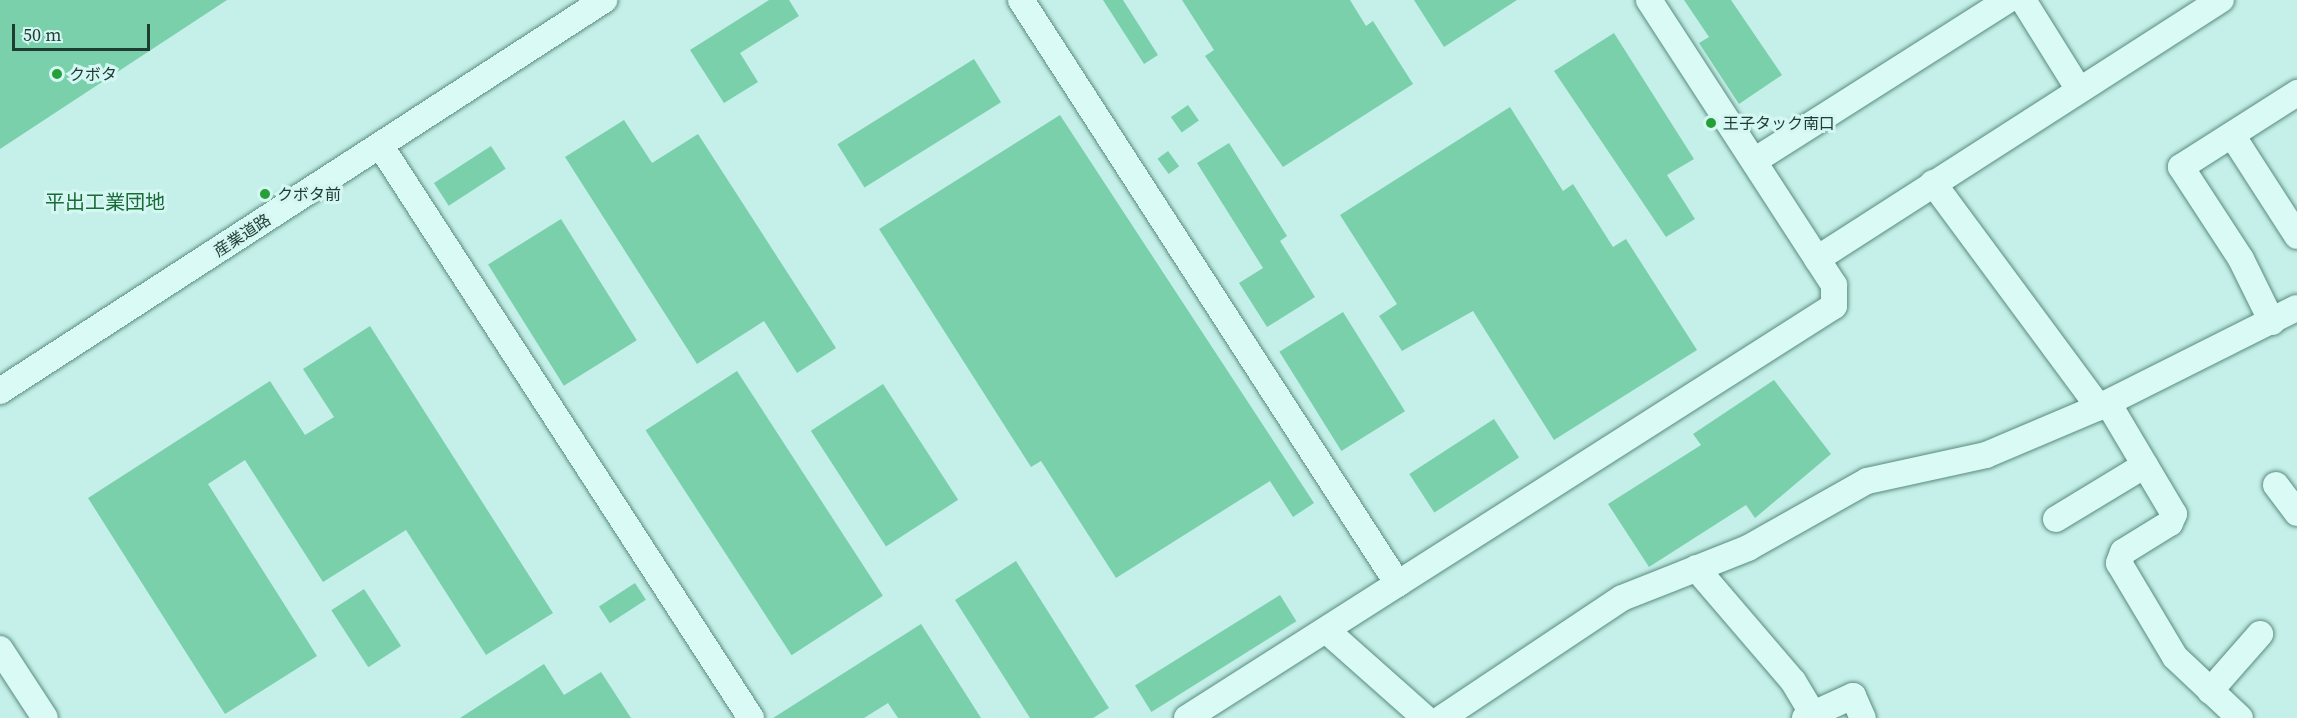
<!DOCTYPE html>
<html>
<head>
<meta charset="utf-8">
<style>
	body { margin:0 }
	#map { position:relative; width:2297px; height:718px; overflow:hidden; background:#c5f0ea; font-family:"Source Serif 4","Noto Sans JP",serif }
	div>[style] { position:absolute }
	[style*='--x'] { left:calc(var(--x)*1px); top:calc(var(--y)*1px); width:calc(var(--w)*1px); rotate:calc(var(--a)*1deg) }
	.building>* { inset:0; background:#79d0aa; transform-origin:0 0 }
	.roads { filter:drop-shadow(0 0 2px #5a8c7c) drop-shadow(0 0 2px #5a8c7c) }
	.minor>* { height:26px; margin:-13px; padding:0 13px; transform-origin:13px; border-radius:13px; background:#d9faf5 }
	.dots>* { width:16px; height:16px; translate:-50% -50%; box-sizing:border-box; border:3px solid #d5f7f3; border-radius:50% }
	span { translate:-50% -50%; white-space:nowrap; text-align:center; line-height:1.15; -webkit-text-stroke:6px #d5f7f3; paint-order:stroke }
	.poi-label { font-size:16px; color:#1e3c31 }
	.left { translate:0 -50%; text-align:left }
	.street-label { font-size:16px; color:#1e3c31 }
	.quarter-label { font-size:20px; color:#1b6b38 }
	.scale { position:absolute; left:12px; top:24px; width:138px; height:27px; box-sizing:border-box; border:3px solid #1e3c31; border-top:0; padding-left:8px; font-size:18px; line-height:21px; white-space:nowrap; color:#1e3c31; -webkit-text-stroke:4px #d5f7f3; paint-order:stroke }
</style>
</head>
<body>
<div id="map">
	<div class="building">
		<i style="clip-path:polygon(0 0,227px 0,0 149px)"></i>
		<i style="clip-path:polygon(769px 0,789px 0,799px 16px,740px 53px,758px 82px,724px 103px,690px 50px)"></i>
		<i style="clip-path:polygon(1103px 0,1123px 0,1158px 55px,1144px 64px)"></i>
		<i style="clip-path:polygon(1182px 0,1350px 0,1366px 26px,1373px 21px,1413px 84px,1283px 167px,1205px 56px,1214px 50px)"></i>
		<i style="clip-path:polygon(1414px 0,1517px 0,1444px 47px)"></i>
		<i style="clip-path:polygon(1684px 0,1731px 0,1782px 75px,1739px 104px,1699px 43px,1709px 37px)"></i>
		<i style="clip-path:polygon(1614px 33px,1694px 159px,1667px 175px,1695px 219px,1666px 237px,1554px 71px)"></i>
		<i style="left:974px;top:59px;width:51px;height:161px;rotate:58deg"></i>
		<i style="left:1188px;top:105px;width:19px;height:21px;rotate:55deg"></i>
		<i style="clip-path:polygon(1510px 107px,1563px 191px,1573px 184px,1613px 247px,1626px 239px,1697px 350px,1554px 440px,1473px 311px,1402px 351px,1379px 316px,1397px 304px,1340px 215px)"></i>
		<i style="clip-path:polygon(1060px 115px,1314px 503px,1293px 517px,1270px 481px,1116px 578px,1041px 461px,1031px 467px,879px 229px)"></i>
		<i style="clip-path:polygon(624px 120px,652px 163px,698px 134px,836px 348px,797px 373px,764px 321px,697px 364px,565px 157px)"></i>
		<i style="clip-path:polygon(1229px 143px,1287px 236px,1280px 241px,1315px 297px,1267px 327px,1239px 283px,1263px 268px,1197px 163px)"></i>
		<i style="left:491px;top:146px;width:27px;height:68px;rotate:57deg"></i>
		<i style="left:1168px;top:151px;width:19px;height:13px;rotate:54deg"></i>
		<i style="left:561px;top:219px;width:143px;height:86px;rotate:58deg"></i>
		<i style="left:1343px;top:312px;width:117px;height:75px;rotate:58deg"></i>
		<i style="clip-path:polygon(370px 326px,553px 613px,486px 655px,406px 530px,323px 582px,245px 460px,208px 484px,317px 656px,225px 714px,88px 498px,270px 381px,305px 435px,334px 417px,303px 369px)"></i>
		<i style="left:737px;top:371px;width:268px;height:109px;rotate:57deg"></i>
		<i style="clip-path:polygon(1774px 380px,1831px 454px,1755px 518px,1746px 505px,1649px 567px,1608px 504px,1701px 445px,1693px 434px)"></i>
		<i style="left:883px;top:384px;width:138px;height:86px;rotate:57deg"></i>
		<i style="left:1494px;top:419px;width:46px;height:101px;rotate:57deg"></i>
		<i style="clip-path:polygon(1016px 561px,1109px 708px,1093px 718px,1030px 718px,955px 600px)"></i>
		<i style="left:635px;top:583px;width:20px;height:43px;rotate:57deg"></i>
		<i style="left:364px;top:589px;width:68px;height:39px;rotate:57deg"></i>
		<i style="left:1280px;top:595px;width:31px;height:171px;rotate:58deg"></i>
		<i style="clip-path:polygon(921px 624px,981px 718px,898px 718px,888px 703px,864px 718px,773px 718px)"></i>
		<i style="clip-path:polygon(544px 664px,564px 695px,601px 672px,631px 718px,460px 718px)"></i>
	</div>
	<div class="roads">
		<div class="minor">
			<i style="--x:1021;--y:0;--w:695;--a:57.16"></i>
			<i style="--x:2023;--y:0;--w:106;--a:58.1"></i>
			<i style="--x:2232;--y:135;--w:120;--a:57.2"></i>
			<i style="--x:380;--y:145;--w:683;--a:57.08"></i>
			<i style="--x:1754;--y:161;--w:301;--a:-32.4"></i>
			<i style="--x:1933;--y:183;--w:279;--a:53.5"></i>
			<i style="--x:1817;--y:259;--w:480;--a:-32.7"></i>
			<i style="--x:2272;--y:322;--w:70;--a:-116.2"></i>
			<i style="--x:2241;--y:259;--w:110;--a:-123.1"></i>
			<i style="--x:2181;--y:167;--w:138;--a:-32.5"></i>
			<i style="--x:0;--y:391;--w:720;--a:-32.92"></i>
			<i style="--x:2108;--y:403;--w:129;--a:59.3"></i>
			<i style="--x:2174;--y:514;--w:10;--a:114"></i>
			<i style="--x:2170;--y:523;--w:55;--a:148.3"></i>
			<i style="--x:2123;--y:552;--w:12;--a:110"></i>
			<i style="--x:2119;--y:563;--w:109;--a:59.2"></i>
			<i style="--x:2175;--y:657;--w:89;--a:43.2"></i>
			<i style="--x:2276;--y:485;--w:35;--a:53"></i>
			<i style="--x:2056;--y:519;--w:104;--a:-31.2"></i>
			<i style="--x:1696;--y:568;--w:149;--a:49.4"></i>
			<i style="--x:1793;--y:681;--w:39;--a:59"></i>
			<i style="--x:1813;--y:714;--w:9;--a:153"></i>
			<i style="--x:1326;--y:630;--w:132;--a:41.6"></i>
			<i style="--x:0;--y:649;--w:82;--a:56.9"></i>
			<i style="--x:2210;--y:691;--w:76;--a:-48.7"></i>
			<i style="--x:1813;--y:714;--w:44;--a:-24.2"></i>
			<i style="--x:1853;--y:696;--w:24;--a:66"></i>
			<i style="--x:1187;--y:718;--w:767;--a:-32.49"></i>
			<i style="--x:1834;--y:306;--w:21;--a:-90"></i>
			<i style="--x:1834;--y:285;--w:340;--a:-123"></i>
			<i style="--x:1442;--y:718;--w:216;--a:-33.7"></i>
			<i style="--x:1622;--y:598;--w:136;--a:-21.6"></i>
			<i style="--x:1748;--y:548;--w:137;--a:-29.4"></i>
			<i style="--x:1867;--y:481;--w:122;--a:-12.3"></i>
			<i style="--x:1986;--y:455;--w:123;--a:-23"></i>
			<i style="--x:2099;--y:407;--w:221;--a:-26.6"></i>
		</div>
	</div>
	<div class="dots">
		<i style="left:57px;top:74px;background:#279f38"></i>
		<i style="left:1711px;top:123px;background:#279f38"></i>
		<i style="left:265px;top:194px;background:#279f38"></i>
	</div>
	<div class="poi-label">
		<span class="left" style="left:69px;top:74px">クボタ</span>
		<span class="left" style="left:1723px;top:123px">王子タック南口</span>
		<span class="left" style="left:277px;top:194px">クボタ前</span>
	</div>
	<div class="street-label">
		<span style="left:242px;top:235px;rotate:-33deg">産業道路</span>
	</div>
	<div class="quarter-label">
		<span style="left:105px;top:202px">平出工業団地</span>
	</div>
	<div class="scale">50 m</div>
</div>
</body>
</html>
